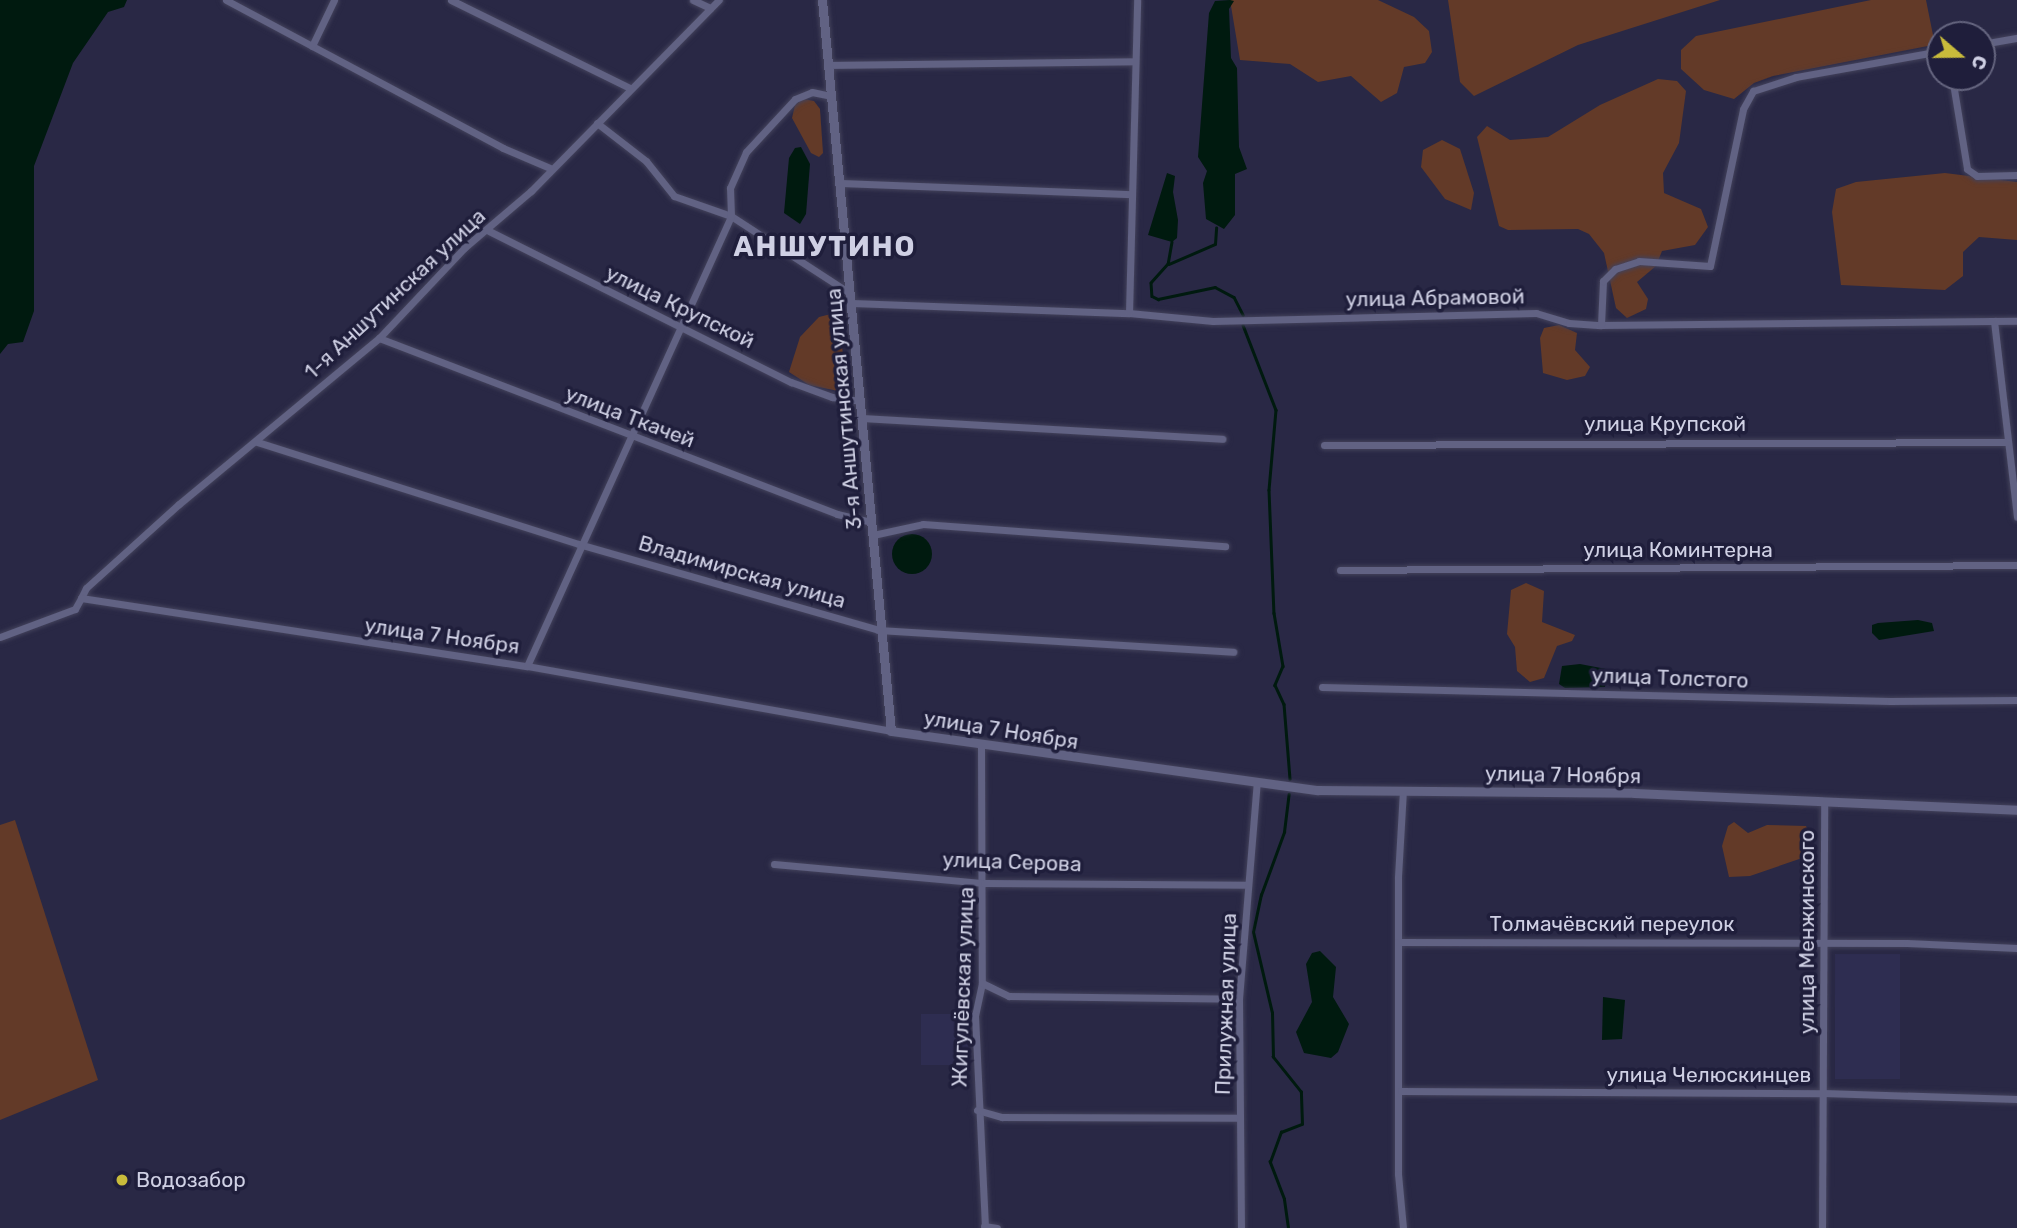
<!DOCTYPE html>
<html>
<head>
<meta charset="utf-8">
<style>
	body { margin:0 }
	#map { position:relative; width:2017px; height:1228px; overflow:hidden; background:#292845; font-family:Rubik,sans-serif }
	div>[style] { position:absolute }
	[style*='--x'] { left:calc(var(--x)*1px); top:calc(var(--y)*1px); width:calc(var(--w)*1px); rotate:calc(var(--a)*1deg) }
	.built>* { inset:0; background:#2e2d51; transform-origin:0 0 }
	.green>* { inset:0; background:#633a28 }
	.water>* { inset:0; background:#001a0f }
	.round { border-radius:50% }
	.stream>* { height:2.5px; margin:-1.25px; padding:0 1.25px; transform-origin:1.25px; border-radius:1.25px; background:#001a0f }
	.roads { filter:drop-shadow(0 0 2px #43425b) drop-shadow(0 0 2px #43425b) }
	.minor>* { height:7px; margin:-3.5px; padding:0 3.5px; transform-origin:3.5px; border-radius:3.5px; background:#616283 }
	.tertiary>* { height:9px; margin:-4.5px; padding:0 4.5px; transform-origin:4.5px; border-radius:4.5px; background:#616283 }
	.dots>* { width:19px; height:19px; translate:-50% -50%; box-sizing:border-box; border:4px solid #1f1e3b; border-radius:50% }
	span { translate:-50% -50%; white-space:nowrap; text-align:center; line-height:1.15; -webkit-text-stroke:7px #1f1e3b; paint-order:stroke }
	.street-label { font-size:21px; color:#cfd0e4 }
	.poi-label { font-size:21px; color:#cfd0e4 }
	.left { translate:0 -50%; text-align:left }
	.district-label { font-size:28px; color:#cfd0e4; font-weight:700; letter-spacing:2px }
	.north { position:absolute; left:1926px; top:21px; width:70px; height:70px; box-sizing:border-box; background:#1f1e3b; border:2px solid #65657f; border-radius:50%; rotate:110deg; font-size:19px; font-weight:700; line-height:28px; text-align:center; color:#cfd0e4 }
	.north::after { content:''; display:block; margin:auto; width:24px; height:32px; background:#c8bb3b; clip-path:polygon(50% 0,100% 100%,50% 72%,0 100%) }
</style>
</head>
<body>
<div id="map">
	<div class="built">
		<i style="left:1835px;top:954px;width:65px;height:125px"></i>
		<i style="left:921px;top:1014px;width:47px;height:51px"></i>
	</div>
	<div class="green">
		<i style="clip-path:polygon(1230px 0,1378px 0,1414px 17px,1429px 31px,1432px 52px,1425px 63px,1404px 67px,1397px 93px,1381px 102px,1351px 76px,1318px 82px,1290px 64px,1240px 60px)"></i>
		<i style="clip-path:polygon(1448px 0,1720px 0,1578px 45px,1474px 96px,1460px 82px)"></i>
		<i style="clip-path:polygon(1871px 0,1926px 0,1934px 40px,1928px 46px,1773px 76px,1754px 83px,1734px 99px,1704px 90px,1681px 69px,1681px 50px,1696px 36px)"></i>
		<i style="clip-path:polygon(1658px 79px,1677px 81px,1686px 91px,1679px 143px,1663px 173px,1664px 193px,1701px 209px,1708px 227px,1695px 245px,1662px 251px,1656px 266px,1637px 282px,1648px 299px,1646px 309px,1627px 318px,1616px 308px,1604px 253px,1589px 234px,1578px 229px,1508px 230px,1499px 226px,1477px 137px,1487px 126px,1510px 140px,1548px 137px,1600px 105px)"></i>
		<i style="clip-path:polygon(803px 99px,814px 101px,820px 109px,823px 153px,819px 157px,811px 153px,792px 118px,795px 105px)"></i>
		<i style="clip-path:polygon(1442px 140px,1460px 149px,1474px 193px,1471px 210px,1445px 199px,1421px 167px,1423px 150px)"></i>
		<i style="clip-path:polygon(1945px 173px,2017px 182px,2017px 240px,1979px 237px,1963px 252px,1963px 276px,1945px 290px,1841px 285px,1832px 212px,1836px 189px,1856px 182px)"></i>
		<i style="clip-path:polygon(831px 314px,838px 318px,843px 354px,844px 387px,838px 391px,809px 385px,789px 372px,800px 337px,819px 317px)"></i>
		<i style="clip-path:polygon(1559px 325px,1577px 333px,1575px 350px,1590px 367px,1585px 376px,1567px 380px,1543px 373px,1540px 338px,1544px 328px)"></i>
		<i style="clip-path:polygon(1526px 583px,1544px 591px,1542px 622px,1575px 635px,1572px 641px,1557px 646px,1544px 678px,1530px 682px,1517px 671px,1515px 647px,1507px 634px,1511px 590px)"></i>
		<i style="clip-path:polygon(15px 820px,98px 1080px,0 1120px,0 825px)"></i>
		<i style="clip-path:polygon(1734px 822px,1748px 833px,1767px 825px,1806px 826px,1812px 839px,1811px 855px,1750px 876px,1729px 877px,1722px 846px,1728px 826px)"></i>
	</div>
	<div class="water">
		<i style="clip-path:polygon(0 0,127px 0,124px 7px,108px 12px,73px 63px,34px 166px,34px 311px,23px 342px,8px 344px,0 354px)"></i>
		<i style="clip-path:polygon(1230px 0,1234px 1px,1229px 9px,1231px 58px,1237px 68px,1239px 147px,1247px 169px,1235px 174px,1235px 215px,1224px 229px,1206px 219px,1203px 183px,1207px 171px,1198px 157px,1209px 13px,1215px 1px)"></i>
		<i style="clip-path:polygon(801px 147px,810px 164px,806px 214px,800px 224px,784px 213px,789px 158px,795px 148px)"></i>
		<i style="clip-path:polygon(1167px 173px,1175px 176px,1173px 192px,1178px 220px,1177px 238px,1172px 242px,1148px 235px)"></i>
		<i class="round" style="left:892px;top:534px;width:40px;height:40px"></i>
		<i style="clip-path:polygon(1918px 620px,1932px 623px,1934px 631px,1879px 640px,1872px 633px,1872px 625px,1878px 623px)"></i>
		<i style="clip-path:polygon(1580px 664px,1606px 669px,1605px 687px,1565px 688px,1559px 684px,1562px 666px)"></i>
		<i style="clip-path:polygon(1320px 951px,1336px 967px,1333px 997px,1349px 1024px,1338px 1052px,1331px 1058px,1304px 1053px,1296px 1032px,1312px 1002px,1306px 964px,1312px 953px)"></i>
		<i style="clip-path:polygon(1603px 997px,1625px 1000px,1622px 1039px,1602px 1040px)"></i>
	</div>
	<div class="stream">
		<i style="--x:1172;--y:242;--w:22;--a:100"></i>
		<i style="--x:1168;--y:264;--w:25;--a:132"></i>
		<i style="--x:1151;--y:283;--w:13;--a:86"></i>
		<i style="--x:1152;--y:296;--w:7;--a:27"></i>
		<i style="--x:1158;--y:299;--w:58;--a:-11.9"></i>
		<i style="--x:1215;--y:287;--w:21;--a:28"></i>
		<i style="--x:1234;--y:297;--w:20;--a:63"></i>
		<i style="--x:1169;--y:264;--w:50;--a:-23.5"></i>
		<i style="--x:1215;--y:244;--w:16;--a:-86"></i>
		<i style="--x:1243;--y:325;--w:91;--a:68.8"></i>
		<i style="--x:1276;--y:410;--w:80;--a:95"></i>
		<i style="--x:1269;--y:490;--w:123;--a:87.7"></i>
		<i style="--x:1274;--y:613;--w:54;--a:80.4"></i>
		<i style="--x:1283;--y:666;--w:21;--a:113"></i>
		<i style="--x:1275;--y:685;--w:21;--a:65"></i>
		<i style="--x:1284;--y:704;--w:75;--a:85.4"></i>
		<i style="--x:1288;--y:1228;--w:29;--a:-98"></i>
		<i style="--x:1284;--y:1199;--w:40;--a:-111"></i>
		<i style="--x:1270;--y:1162;--w:32;--a:-70"></i>
		<i style="--x:1281;--y:1132;--w:22;--a:-21"></i>
		<i style="--x:1302;--y:1124;--w:32;--a:-92"></i>
		<i style="--x:1301;--y:1092;--w:45;--a:-128.7"></i>
		<i style="--x:1273;--y:1057;--w:44;--a:-91.3"></i>
		<i style="--x:1272;--y:1013;--w:83;--a:-103.2"></i>
		<i style="--x:1253;--y:932;--w:38;--a:-78"></i>
		<i style="--x:1261;--y:895;--w:67;--a:-69.9"></i>
		<i style="--x:1284;--y:832;--w:38;--a:-83"></i>
	</div>
	<div class="roads">
		<div class="minor">
			<i style="--x:226;--y:0;--w:314;--a:28.1"></i>
			<i style="--x:503;--y:148;--w:51;--a:23.1"></i>
			<i style="--x:451;--y:0;--w:199;--a:26.2"></i>
			<i style="--x:693;--y:0;--w:19;--a:25"></i>
			<i style="--x:1982;--y:44;--w:36;--a:-10"></i>
			<i style="--x:312;--y:46;--w:51;--a:-64.4"></i>
			<i style="--x:828;--y:65;--w:307;--a:-0.7"></i>
			<i style="--x:1952;--y:77;--w:93;--a:80.7"></i>
			<i style="--x:1967;--y:169;--w:12;--a:35"></i>
			<i style="--x:1977;--y:176;--w:40;--a:-1.4"></i>
			<i style="--x:597;--y:123;--w:62;--a:37.8"></i>
			<i style="--x:646;--y:161;--w:45;--a:51.3"></i>
			<i style="--x:674;--y:196;--w:60;--a:19.3"></i>
			<i style="--x:731;--y:216;--w:143;--a:33"></i>
			<i style="--x:838;--y:183;--w:291;--a:2.2"></i>
			<i style="--x:489;--y:231;--w:338;--a:26.6"></i>
			<i style="--x:791;--y:382;--w:44;--a:20.1"></i>
			<i style="--x:832;--y:397;--w:28;--a:8"></i>
			<i style="--x:852;--y:303;--w:277;--a:2.1"></i>
			<i style="--x:1129;--y:313;--w:84;--a:5.4"></i>
			<i style="--x:1213;--y:321;--w:323;--a:-1.4"></i>
			<i style="--x:1536;--y:313;--w:34;--a:17"></i>
			<i style="--x:1569;--y:323;--w:32;--a:4"></i>
			<i style="--x:1601;--y:325;--w:416;--a:-0.6"></i>
			<i style="--x:1129;--y:313;--w:313;--a:-88.5"></i>
			<i style="--x:1994;--y:321;--w:197;--a:83.3"></i>
			<i style="--x:1601;--y:325;--w:44;--a:-87.4"></i>
			<i style="--x:1603;--y:281;--w:17;--a:-45"></i>
			<i style="--x:1615;--y:269;--w:25;--a:-18"></i>
			<i style="--x:1639;--y:261;--w:71;--a:4"></i>
			<i style="--x:1710;--y:266;--w:160;--a:-78.1"></i>
			<i style="--x:1743;--y:109;--w:21;--a:-61"></i>
			<i style="--x:1753;--y:91;--w:45;--a:-18"></i>
			<i style="--x:1796;--y:77;--w:146;--a:-10.2"></i>
			<i style="--x:379;--y:338;--w:491;--a:21"></i>
			<i style="--x:837;--y:514;--w:35;--a:13"></i>
			<i style="--x:861;--y:418;--w:362;--a:3.3"></i>
			<i style="--x:257;--y:442;--w:338;--a:17.6"></i>
			<i style="--x:579;--y:544;--w:311;--a:16"></i>
			<i style="--x:878;--y:630;--w:356;--a:3.5"></i>
			<i style="--x:1324;--y:445;--w:683;--a:-0.25"></i>
			<i style="--x:873;--y:535;--w:51;--a:-12.4"></i>
			<i style="--x:923;--y:524;--w:303;--a:4.2"></i>
			<i style="--x:1340;--y:570;--w:677;--a:-0.42"></i>
			<i style="--x:81;--y:598;--w:11;--a:-63"></i>
			<i style="--x:86;--y:588;--w:125;--a:-42.1"></i>
			<i style="--x:179;--y:504;--w:260;--a:-39.7"></i>
			<i style="--x:379;--y:338;--w:124;--a:-46.6"></i>
			<i style="--x:464;--y:248;--w:88;--a:-40.4"></i>
			<i style="--x:531;--y:191;--w:268;--a:-45.5"></i>
			<i style="--x:0;--y:637;--w:80;--a:-20.5"></i>
			<i style="--x:75;--y:609;--w:13;--a:-61"></i>
			<i style="--x:81;--y:598;--w:451;--a:8.7"></i>
			<i style="--x:527;--y:666;--w:370;--a:10.1"></i>
			<i style="--x:527;--y:666;--w:494;--a:-65.6"></i>
			<i style="--x:731;--y:216;--w:28;--a:-92"></i>
			<i style="--x:730;--y:188;--w:39;--a:-66"></i>
			<i style="--x:746;--y:152;--w:72;--a:-47.2"></i>
			<i style="--x:795;--y:99;--w:18;--a:-22"></i>
			<i style="--x:812;--y:92;--w:19;--a:12"></i>
			<i style="--x:1322;--y:687;--w:568;--a:1.41"></i>
			<i style="--x:1890;--y:701;--w:127;--a:-0.5"></i>
			<i style="--x:981;--y:746;--w:237;--a:89.8"></i>
			<i style="--x:982;--y:983;--w:33;--a:102"></i>
			<i style="--x:975;--y:1015;--w:213;--a:87.3"></i>
			<i style="--x:1403;--y:790;--w:88;--a:93.3"></i>
			<i style="--x:1398;--y:878;--w:296;--a:90"></i>
			<i style="--x:1398;--y:1174;--w:54;--a:84.7"></i>
			<i style="--x:774;--y:864;--w:211;--a:5.2"></i>
			<i style="--x:984;--y:883;--w:264;--a:0.4"></i>
			<i style="--x:1398;--y:942;--w:509;--a:0.11"></i>
			<i style="--x:1907;--y:943;--w:110;--a:2.6"></i>
			<i style="--x:982;--y:983;--w:30;--a:26"></i>
			<i style="--x:1009;--y:996;--w:230;--a:0.7"></i>
			<i style="--x:1401;--y:1091;--w:422;--a:0.3"></i>
			<i style="--x:1823;--y:1093;--w:194;--a:1.8"></i>
			<i style="--x:977;--y:1110;--w:26;--a:16"></i>
			<i style="--x:1002;--y:1117;--w:238;--a:0.2"></i>
			<i style="--x:984;--y:1226;--w:13;--a:9"></i>
			<i style="--x:1241;--y:1228;--w:229;--a:-90.5"></i>
			<i style="--x:1239;--y:999;--w:218;--a:-85.3"></i>
			<i style="--x:1822;--y:1228;--w:423;--a:-89.7"></i>
		</div>
		<div class="tertiary">
			<i style="--x:822;--y:0;--w:734;--a:84.61"></i>
			<i style="--x:891;--y:731;--w:430;--a:7.9"></i>
			<i style="--x:1317;--y:790;--w:317;--a:0.5"></i>
			<i style="--x:1634;--y:793;--w:383;--a:2.5"></i>
		</div>
	</div>
	<div class="dots">
		<i style="left:122px;top:1180px;background:#c8bb3b"></i>
	</div>
	<div class="street-label">
		<span style="left:395px;top:294px;rotate:-43deg">1-я Аншутинская улица</span>
		<span style="left:1435px;top:298px;rotate:-1deg">улица Абрамовой</span>
		<span style="left:680px;top:307px;rotate:26deg">улица Крупской</span>
		<span style="left:844px;top:409px;rotate:-95deg">3-я Аншутинская улица</span>
		<span style="left:630px;top:417px;rotate:21deg">улица Ткачей</span>
		<span style="left:1665px;top:424px">улица Крупской</span>
		<span style="left:1678px;top:550px">улица Коминтерна</span>
		<span style="left:742px;top:572px;rotate:16deg">Владимирская улица</span>
		<span style="left:442px;top:636px;rotate:8deg">улица 7 Ноября</span>
		<span style="left:1670px;top:678px;rotate:2deg">улица Толстого</span>
		<span style="left:1001px;top:730px;rotate:9deg">улица 7 Ноября</span>
		<span style="left:1563px;top:775px;rotate:1deg">улица 7 Ноября</span>
		<span style="left:1012px;top:862px;rotate:2deg">улица Серова</span>
		<span style="left:1612px;top:924px">Толмачёвский переулок</span>
		<span style="left:1807px;top:932px;rotate:-90deg">улица Менжинского</span>
		<span style="left:963px;top:987px;rotate:-88deg">Жигулёвская улица</span>
		<span style="left:1226px;top:1004px;rotate:-88deg">Прилужная улица</span>
		<span style="left:1709px;top:1075px">улица Челюскинцев</span>
	</div>
	<div class="poi-label">
		<span class="left" style="left:136px;top:1180px">Водозабор</span>
	</div>
	<div class="district-label">
		<span style="left:825px;top:247px">АНШУТИНО</span>
	</div>
	<div class="north">С</div>
</div>
</body>
</html>
